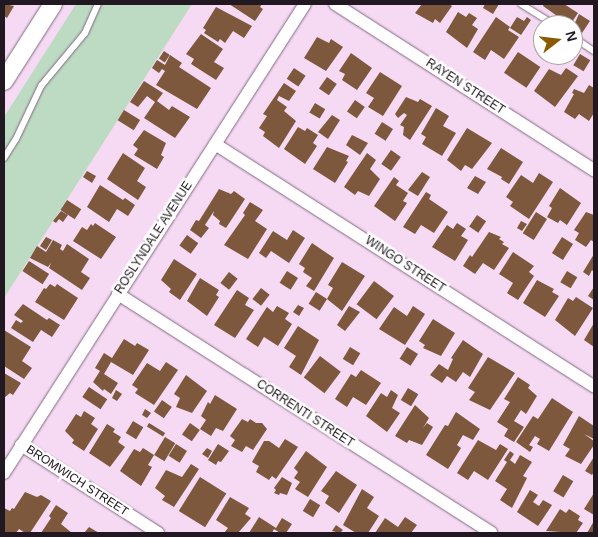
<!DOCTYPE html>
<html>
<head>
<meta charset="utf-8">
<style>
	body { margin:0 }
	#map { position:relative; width:598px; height:537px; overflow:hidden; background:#f6daf3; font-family:Arial,sans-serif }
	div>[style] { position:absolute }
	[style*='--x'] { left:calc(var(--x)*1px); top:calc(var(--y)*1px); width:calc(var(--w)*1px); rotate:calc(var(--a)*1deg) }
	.green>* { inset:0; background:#bcdbc2 }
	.building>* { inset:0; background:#7d583c; transform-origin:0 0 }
	.roads { filter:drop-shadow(0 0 1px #826980) drop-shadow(0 0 1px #826980) }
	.lane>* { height:6px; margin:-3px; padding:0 3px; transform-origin:3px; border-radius:3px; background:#fff }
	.street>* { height:12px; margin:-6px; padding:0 6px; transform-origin:6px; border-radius:6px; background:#fff }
	.secondary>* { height:18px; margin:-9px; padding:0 9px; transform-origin:9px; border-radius:9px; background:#fff }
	span { translate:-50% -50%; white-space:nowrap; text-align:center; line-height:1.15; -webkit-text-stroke:5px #fff; paint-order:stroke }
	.street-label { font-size:12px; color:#221821 }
	.frame { position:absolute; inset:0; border:5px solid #221821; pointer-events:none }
	.north { position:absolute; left:533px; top:15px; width:50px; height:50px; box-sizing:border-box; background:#fff; border:1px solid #a7a3a6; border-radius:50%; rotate:74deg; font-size:14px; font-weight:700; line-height:20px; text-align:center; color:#221821 }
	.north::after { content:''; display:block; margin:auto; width:18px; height:22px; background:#8a5a00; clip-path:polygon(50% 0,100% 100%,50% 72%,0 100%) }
</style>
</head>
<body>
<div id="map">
	<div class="green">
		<i style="clip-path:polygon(76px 4px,192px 4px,4px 298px,4px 117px)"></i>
	</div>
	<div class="building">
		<i style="clip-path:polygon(4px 4px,14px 6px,7px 18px,4px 16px)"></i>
		<i style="clip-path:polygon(229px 4px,262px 4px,260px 7px,263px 9px,255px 21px)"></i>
		<i style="clip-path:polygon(422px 4px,449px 4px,452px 6px,440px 23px,435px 19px,433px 23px,415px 13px)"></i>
		<i style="clip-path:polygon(485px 4px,499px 4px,493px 14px,483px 8px)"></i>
		<i style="clip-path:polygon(544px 4px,564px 4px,578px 13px,570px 25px,543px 6px)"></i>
		<i style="clip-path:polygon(216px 7px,252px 26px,244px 38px,233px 31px,225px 43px,220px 39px,218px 42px,204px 33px,206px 30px,203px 28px)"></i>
		<i style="clip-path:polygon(458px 12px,466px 17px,469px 13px,477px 18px,472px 25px,478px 29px,467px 48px,446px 32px)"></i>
		<i style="clip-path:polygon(579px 14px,590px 21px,582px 33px,573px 27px)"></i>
		<i style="clip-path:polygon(496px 17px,510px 27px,508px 30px,519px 37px,504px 59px,491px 50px,485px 60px,473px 52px)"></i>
		<i style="clip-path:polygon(517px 17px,524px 21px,527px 17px,531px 20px,521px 35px,510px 28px)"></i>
		<i style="clip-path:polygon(543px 32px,543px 45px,537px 42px)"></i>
		<i style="clip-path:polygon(201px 34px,223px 49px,214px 62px,224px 68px,216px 80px,191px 64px,194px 59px,186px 54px)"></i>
		<i style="clip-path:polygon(317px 37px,329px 43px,331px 39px,343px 47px,326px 71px,304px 58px)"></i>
		<i style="left:164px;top:51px;width:7px;height:9px;rotate:34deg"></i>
		<i style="left:518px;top:52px;width:27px;height:25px;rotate:34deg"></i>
		<i style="clip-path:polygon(351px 53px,372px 68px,357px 90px,342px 80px,345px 74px,339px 71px)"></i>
		<i style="left:580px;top:54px;width:12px;height:13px;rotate:31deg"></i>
		<i style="clip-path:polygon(170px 55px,182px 63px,179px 67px,211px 88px,197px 109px,156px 85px,165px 71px,162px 69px,159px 73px,152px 68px,157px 60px,165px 65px)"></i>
		<i style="left:294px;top:68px;width:14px;height:13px;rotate:34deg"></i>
		<i style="clip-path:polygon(566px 68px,578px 76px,555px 107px,534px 91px,549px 69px,561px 75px)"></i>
		<i style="clip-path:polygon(380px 72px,402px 86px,383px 116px,368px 107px,374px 98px,366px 93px)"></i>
		<i style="left:327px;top:77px;width:12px;height:14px;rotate:35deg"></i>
		<i style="clip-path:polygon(144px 81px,163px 93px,157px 101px,169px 110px,172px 106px,190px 117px,175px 138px,144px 118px,155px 102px,147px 96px,138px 107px,130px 102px)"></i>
		<i style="clip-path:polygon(284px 83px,296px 91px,289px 101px,279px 96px,277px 100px,287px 107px,284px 111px,296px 121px,279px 148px,263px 136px,265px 132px,259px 128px,267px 116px,263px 114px)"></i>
		<i style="clip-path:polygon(589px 85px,594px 88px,594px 113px,589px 121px,579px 114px,575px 119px,564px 112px,574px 94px,572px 93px,574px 89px,584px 93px)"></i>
		<i style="clip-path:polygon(406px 97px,418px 102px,420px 99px,432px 106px,410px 140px,403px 135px,404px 127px,400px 125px,407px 115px,404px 113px,398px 118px,395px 114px)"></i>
		<i style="left:355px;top:100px;width:12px;height:14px;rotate:35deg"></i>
		<i style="left:315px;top:103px;width:12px;height:11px;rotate:31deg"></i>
		<i style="clip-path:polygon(436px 108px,449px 116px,443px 126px,456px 133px,442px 156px,422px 144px,426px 137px,421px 134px)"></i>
		<i style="left:124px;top:110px;width:19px;height:12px;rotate:32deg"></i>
		<i style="clip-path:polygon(332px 115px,340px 120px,328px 139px,318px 132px)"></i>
		<i style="left:382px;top:122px;width:13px;height:14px;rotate:32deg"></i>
		<i style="clip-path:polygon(298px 127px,305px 131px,307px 128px,318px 135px,313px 143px,317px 146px,305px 164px,284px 149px)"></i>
		<i style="clip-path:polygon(467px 128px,492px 143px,472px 169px,465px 165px,461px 171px,447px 160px)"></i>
		<i style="clip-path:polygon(144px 130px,166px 143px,161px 155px,164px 157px,157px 169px,134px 155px,138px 149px,133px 145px)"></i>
		<i style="clip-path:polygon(352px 135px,368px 143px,360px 155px,346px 145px)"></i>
		<i style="clip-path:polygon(327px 147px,349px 156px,346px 161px,348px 162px,335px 183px,313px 169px)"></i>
		<i style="clip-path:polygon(501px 148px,523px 162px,509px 184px,501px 179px,502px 177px,487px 169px)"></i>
		<i style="left:391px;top:150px;width:12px;height:17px;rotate:35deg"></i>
		<i style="clip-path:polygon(123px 153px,145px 168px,137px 181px,146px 187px,138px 200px,107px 179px)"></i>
		<i style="clip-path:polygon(367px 153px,376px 160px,370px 169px,380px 179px,369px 196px,358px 191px,355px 195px,344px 187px)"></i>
		<i style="clip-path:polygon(87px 171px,96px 176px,92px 183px,83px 177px)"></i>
		<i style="clip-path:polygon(422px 172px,430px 177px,418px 196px,408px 190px)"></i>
		<i style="clip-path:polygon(539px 173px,553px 182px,529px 219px,510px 206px,513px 202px,506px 197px,521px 175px,533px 183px)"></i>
		<i style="clip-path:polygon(475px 176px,486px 182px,478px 194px,467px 188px)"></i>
		<i style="clip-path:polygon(394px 177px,399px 181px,396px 185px,408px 193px,403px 201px,407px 203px,395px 221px,374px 206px)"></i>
		<i style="clip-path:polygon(100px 185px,123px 200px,125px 198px,135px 205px,128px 216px,117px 209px,109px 222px,87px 207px)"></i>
		<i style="clip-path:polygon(560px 188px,581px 203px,567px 225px,560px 220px,558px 223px,547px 217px,552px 208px,549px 206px)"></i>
		<i style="clip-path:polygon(219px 189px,231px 194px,234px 191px,245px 199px,226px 228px,219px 224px,220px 221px,213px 215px,214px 211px,205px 225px,209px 228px,201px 238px,190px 230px,196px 220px,199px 221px)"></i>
		<i style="clip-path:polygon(426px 192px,431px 195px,429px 199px,448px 212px,434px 233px,421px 225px,415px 234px,403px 227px)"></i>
		<i style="left:67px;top:200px;width:17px;height:12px;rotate:33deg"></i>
		<i style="clip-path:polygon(250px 202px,263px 210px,255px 221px,267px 229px,248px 259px,224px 245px,245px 215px,243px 213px)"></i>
		<i style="clip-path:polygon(61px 211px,68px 215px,63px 222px,59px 219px,56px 223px,53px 221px)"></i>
		<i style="left:536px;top:212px;width:13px;height:25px;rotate:32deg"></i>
		<i style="clip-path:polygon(586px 212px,594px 215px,594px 242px,591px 240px,586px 247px,575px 240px,579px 233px,574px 230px)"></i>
		<i style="left:477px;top:215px;width:11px;height:14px;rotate:34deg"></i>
		<i style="clip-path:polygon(521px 221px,527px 224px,522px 231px,517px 228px)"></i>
		<i style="clip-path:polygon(95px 223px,116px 237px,101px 259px,73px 241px,82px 227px,87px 230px,91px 224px,93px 226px)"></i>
		<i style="clip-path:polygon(457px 223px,466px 229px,461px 236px,468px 240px,455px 261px,432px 247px,447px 225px,453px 229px)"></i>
		<i style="clip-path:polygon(293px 230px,305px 238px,289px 263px,271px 251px,266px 258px,259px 253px,273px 231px,287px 240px)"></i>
		<i style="clip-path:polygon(489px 232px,501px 237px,499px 239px,504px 242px,502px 244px,509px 248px,494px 270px,483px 263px,475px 274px,463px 266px,470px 255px,472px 257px)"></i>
		<i style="left:187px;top:235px;width:14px;height:13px;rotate:36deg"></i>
		<i style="clip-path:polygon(46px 237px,52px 240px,46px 250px,40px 246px)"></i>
		<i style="left:562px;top:237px;width:13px;height:19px;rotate:32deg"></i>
		<i style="clip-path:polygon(53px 240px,62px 245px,60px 249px,63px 251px,67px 244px,89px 259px,81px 272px,90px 278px,82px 290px,49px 268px,51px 263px,48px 267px,30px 258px,37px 246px,46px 252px)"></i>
		<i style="clip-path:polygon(312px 243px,334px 258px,314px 291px,306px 286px,312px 278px,303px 272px,305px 268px,299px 264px)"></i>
		<i style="clip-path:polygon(513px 252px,534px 266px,529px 272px,534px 276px,518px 300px,507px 293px,513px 283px,499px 274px)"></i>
		<i style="clip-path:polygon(594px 254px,594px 272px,592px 270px,589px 276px,583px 272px)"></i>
		<i style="clip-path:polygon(174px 259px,197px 274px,180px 300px,169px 292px,171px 289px,161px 280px)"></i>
		<i style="left:29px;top:261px;width:24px;height:12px;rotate:33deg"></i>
		<i style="clip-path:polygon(342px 262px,365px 276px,342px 311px,327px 299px,333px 288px,328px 285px)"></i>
		<i style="left:287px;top:271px;width:13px;height:14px;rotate:32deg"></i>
		<i style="left:567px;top:271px;width:12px;height:13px;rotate:31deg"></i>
		<i style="left:229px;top:272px;width:11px;height:14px;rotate:38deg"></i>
		<i style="clip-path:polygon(200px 278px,219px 290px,216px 295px,219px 297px,207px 316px,187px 301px)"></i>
		<i style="clip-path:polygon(537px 280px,554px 289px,552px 292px,559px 296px,545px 317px,523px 303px)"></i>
		<i style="left:374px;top:281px;width:25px;height:29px;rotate:37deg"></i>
		<i style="clip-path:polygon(50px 284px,55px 287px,57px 284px,78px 298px,64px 320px,35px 302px,44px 288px,46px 289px)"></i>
		<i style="clip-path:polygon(594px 287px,594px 300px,588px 296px)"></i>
		<i style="left:261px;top:288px;width:11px;height:14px;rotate:38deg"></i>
		<i style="clip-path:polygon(237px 290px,249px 298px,245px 305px,254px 310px,235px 338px,214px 325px)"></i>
		<i style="left:316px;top:292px;width:13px;height:14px;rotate:32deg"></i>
		<i style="clip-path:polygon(576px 297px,593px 308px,575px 336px,555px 320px,568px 298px,573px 301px)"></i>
		<i style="clip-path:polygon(23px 304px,47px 320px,49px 318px,60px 325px,52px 337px,41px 330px,33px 342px,11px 328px,16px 320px,21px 323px,23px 321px,14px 315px)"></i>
		<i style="clip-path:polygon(298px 305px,304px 308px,299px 316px,293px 312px)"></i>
		<i style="clip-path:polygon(277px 306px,289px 313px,285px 319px,292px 324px,278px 346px,264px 337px,258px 347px,246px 339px,267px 307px,273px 312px)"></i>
		<i style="clip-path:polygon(349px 306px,360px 312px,345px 331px,337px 325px)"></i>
		<i style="clip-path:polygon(413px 306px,425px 314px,405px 345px,379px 329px,394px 307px,407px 316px)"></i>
		<i style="clip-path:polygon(433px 319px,455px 333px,441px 356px,423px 348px,425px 345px,419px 341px)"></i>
		<i style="clip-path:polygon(594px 323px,594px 347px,584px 340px)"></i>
		<i style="clip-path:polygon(298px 326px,319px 340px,301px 375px,289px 367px,296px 356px,284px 348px)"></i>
		<i style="clip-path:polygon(4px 330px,31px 347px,22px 361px,32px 368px,24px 379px,4px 366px)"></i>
		<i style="clip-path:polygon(124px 339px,135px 346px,137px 343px,149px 350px,133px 375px,111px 362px,104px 374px,118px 383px,111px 394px,104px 389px,103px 391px,93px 382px,100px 371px,95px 368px,104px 353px,112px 358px)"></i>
		<i style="clip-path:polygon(463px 340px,483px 354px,470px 377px,463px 372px,456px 382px,447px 376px,442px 383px,430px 375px,439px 364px,448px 370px,453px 359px,451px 358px)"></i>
		<i style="left:350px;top:347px;width:12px;height:14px;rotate:31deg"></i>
		<i style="left:407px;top:347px;width:13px;height:14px;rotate:32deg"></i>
		<i style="left:320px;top:356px;width:26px;height:27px;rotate:37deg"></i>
		<i style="clip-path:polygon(488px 357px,515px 373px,490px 410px,469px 400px,475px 392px,468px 388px)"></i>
		<i style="clip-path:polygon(166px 362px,178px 370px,154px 405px,135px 393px,138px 389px,132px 385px,147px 363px,160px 371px)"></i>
		<i style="clip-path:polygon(361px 370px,381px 383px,366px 405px,353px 397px,347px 407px,335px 399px,351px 374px,356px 377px)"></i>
		<i style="clip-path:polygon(4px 373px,21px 383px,13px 395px,10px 393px,4px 398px)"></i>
		<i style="clip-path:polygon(186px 375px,207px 391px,192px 413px,176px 407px,180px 398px,174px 394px)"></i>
		<i style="clip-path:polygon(518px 377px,530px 385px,528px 388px,537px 396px,526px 414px,521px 410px,514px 421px,524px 427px,514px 442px,504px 436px,508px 429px,497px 422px,510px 402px,504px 399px)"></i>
		<i style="left:89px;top:387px;width:22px;height:12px;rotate:34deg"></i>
		<i style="left:408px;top:388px;width:12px;height:14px;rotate:31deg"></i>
		<i style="clip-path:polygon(116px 390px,122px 394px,117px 401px,112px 398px)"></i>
		<i style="clip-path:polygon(391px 390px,398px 395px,392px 408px,400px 413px,387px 432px,366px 416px,381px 393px,387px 397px)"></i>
		<i style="clip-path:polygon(215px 395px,237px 409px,223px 431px,216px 428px,211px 436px,200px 429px,206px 420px,201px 416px,208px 402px,210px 404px)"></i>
		<i style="clip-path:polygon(552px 398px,573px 412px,549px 451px,537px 444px,540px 439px,535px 436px,529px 445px,533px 447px,530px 452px,516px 442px,533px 416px,538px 419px)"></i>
		<i style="left:162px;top:400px;width:12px;height:14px;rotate:35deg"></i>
		<i style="clip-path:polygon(415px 405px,429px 418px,423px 428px,427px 423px,433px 427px,422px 445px,409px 440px,407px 443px,395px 436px)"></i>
		<i style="clip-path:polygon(145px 409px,151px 413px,147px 418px,142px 415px)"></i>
		<i style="clip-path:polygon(84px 411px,95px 418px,91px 424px,98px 429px,84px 451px,72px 443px,74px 440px,65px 431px,76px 414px,81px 417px)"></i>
		<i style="clip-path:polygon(456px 412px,480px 429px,473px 440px,463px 435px,457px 445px,461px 448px,448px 469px,426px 455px,445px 425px,448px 426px)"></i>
		<i style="clip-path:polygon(579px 416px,594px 426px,594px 439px,584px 434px,594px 441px,594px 445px,581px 464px,565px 456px,570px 449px,563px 445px)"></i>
		<i style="clip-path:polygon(242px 419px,248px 422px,250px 419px,256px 423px,262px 423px,267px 429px,253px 450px,246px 446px,242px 452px,231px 446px,235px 440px,230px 436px)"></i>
		<i style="left:133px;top:421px;width:12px;height:14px;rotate:31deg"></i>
		<i style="left:149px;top:423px;width:19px;height:4px;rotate:32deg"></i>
		<i style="left:190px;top:423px;width:12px;height:14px;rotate:35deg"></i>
		<i style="clip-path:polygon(107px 424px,115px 429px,113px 432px,121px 437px,118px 442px,125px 447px,110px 467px,89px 453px)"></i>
		<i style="left:165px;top:437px;width:12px;height:21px;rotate:31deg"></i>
		<i style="clip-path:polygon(285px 439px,298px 447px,276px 479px,272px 476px,269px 480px,256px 472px,259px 466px,252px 462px,264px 441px,269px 441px,279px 448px)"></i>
		<i style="clip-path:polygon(478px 440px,496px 450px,500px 444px,508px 449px,488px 480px,474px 471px,468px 480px,457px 473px)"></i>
		<i style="left:176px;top:444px;width:13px;height:14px;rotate:32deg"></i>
		<i style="clip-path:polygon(218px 444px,229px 451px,221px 462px,218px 461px,216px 465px,208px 460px)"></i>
		<i style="clip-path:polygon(143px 448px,154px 455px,148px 465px,152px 467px,141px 486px,120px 471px,134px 449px,140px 452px)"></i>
		<i style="clip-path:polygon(207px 448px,212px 451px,208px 458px,202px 454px)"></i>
		<i style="clip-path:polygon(306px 451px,327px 467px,308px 497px,295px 489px,300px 482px,294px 478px,298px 472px,294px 468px)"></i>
		<i style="clip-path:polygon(510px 451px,514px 454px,510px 460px,515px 464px,520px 455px,532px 462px,523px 476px,527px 478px,512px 508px,500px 500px,507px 489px,495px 481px,507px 462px,504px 460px)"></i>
		<i style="clip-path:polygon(594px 457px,594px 472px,592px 475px,585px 471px)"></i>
		<i style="clip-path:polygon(191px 464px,199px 469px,174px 507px,162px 500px,165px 496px,155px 488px,166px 470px,182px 477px)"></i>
		<i style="clip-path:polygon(336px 471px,357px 485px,339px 513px,325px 503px,329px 496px,321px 491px)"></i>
		<i style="left:563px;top:475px;width:12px;height:19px;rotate:31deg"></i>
		<i style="left:200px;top:477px;width:31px;height:40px;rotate:32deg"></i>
		<i style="clip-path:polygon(282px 477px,292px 483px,287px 495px,280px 493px,279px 495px,274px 493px,276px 490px,274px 488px)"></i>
		<i style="clip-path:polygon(362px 489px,374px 497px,367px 508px,379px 516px,368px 533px,356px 533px,343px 525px)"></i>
		<i style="clip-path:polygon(530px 490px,538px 495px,533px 502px,539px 506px,543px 500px,552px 505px,538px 526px,517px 512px)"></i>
		<i style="clip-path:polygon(25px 492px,37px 497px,41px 495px,51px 501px,30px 533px,25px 533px,19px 529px,16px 533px,4px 533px,4px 508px,10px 511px,12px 508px,14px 509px)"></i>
		<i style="clip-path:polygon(594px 493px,594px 515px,584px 509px)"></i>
		<i style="clip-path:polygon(230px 497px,249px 508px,245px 514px,251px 518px,238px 533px,224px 533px,228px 528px,216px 520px)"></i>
		<i style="left:310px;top:499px;width:12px;height:14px;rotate:31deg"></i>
		<i style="clip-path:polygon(56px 505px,68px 513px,61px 524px,72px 533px,41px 533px,51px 518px,49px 516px)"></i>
		<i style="clip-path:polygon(560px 509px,566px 513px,569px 509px,580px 516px,578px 520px,583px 523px,576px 533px,546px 531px)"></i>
		<i style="clip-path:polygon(259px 517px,276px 528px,282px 518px,292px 524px,286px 533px,280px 533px,274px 529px,272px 533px,249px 533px)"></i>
		<i style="clip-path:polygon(405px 517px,417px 525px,411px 533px,375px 533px,385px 518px,398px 527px)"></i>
		<i style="clip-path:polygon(594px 521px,594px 533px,587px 533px)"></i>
		<i style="clip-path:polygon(336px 525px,343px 530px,340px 533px,332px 531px)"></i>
		<i style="clip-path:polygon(89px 527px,99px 533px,84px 533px)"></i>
	</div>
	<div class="roads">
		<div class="lane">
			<i style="--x:521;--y:4;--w:39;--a:32"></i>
			<i style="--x:573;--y:37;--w:25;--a:34"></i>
			<i style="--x:4;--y:158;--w:22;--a:-58"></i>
			<i style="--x:16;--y:139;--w:59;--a:-64.7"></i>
			<i style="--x:41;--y:86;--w:69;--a:-50.3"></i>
			<i style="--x:85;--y:33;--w:32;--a:-66"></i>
		</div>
		<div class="street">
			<i style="--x:335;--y:4;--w:308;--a:32.7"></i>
			<i style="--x:215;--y:144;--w:450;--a:32.6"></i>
			<i style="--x:118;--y:294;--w:443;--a:32.6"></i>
			<i style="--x:21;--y:445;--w:163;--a:32.7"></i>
			<i style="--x:4;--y:473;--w:557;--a:-57.31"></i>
		</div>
		<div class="secondary">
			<i style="--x:4;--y:81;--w:91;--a:-57.5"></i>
		</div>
	</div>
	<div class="street-label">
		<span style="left:465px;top:87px;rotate:33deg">RAYEN STREET</span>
		<span style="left:154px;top:238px;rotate:-57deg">ROSLYNDALE AVENUE</span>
		<span style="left:405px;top:265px;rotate:33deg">WINGO STREET</span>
		<span style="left:305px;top:414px;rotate:33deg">CORRENTI STREET</span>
		<span style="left:77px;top:481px;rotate:33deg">BROMWICH STREET</span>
	</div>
	<div class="frame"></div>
	<div class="north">N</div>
</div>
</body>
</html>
